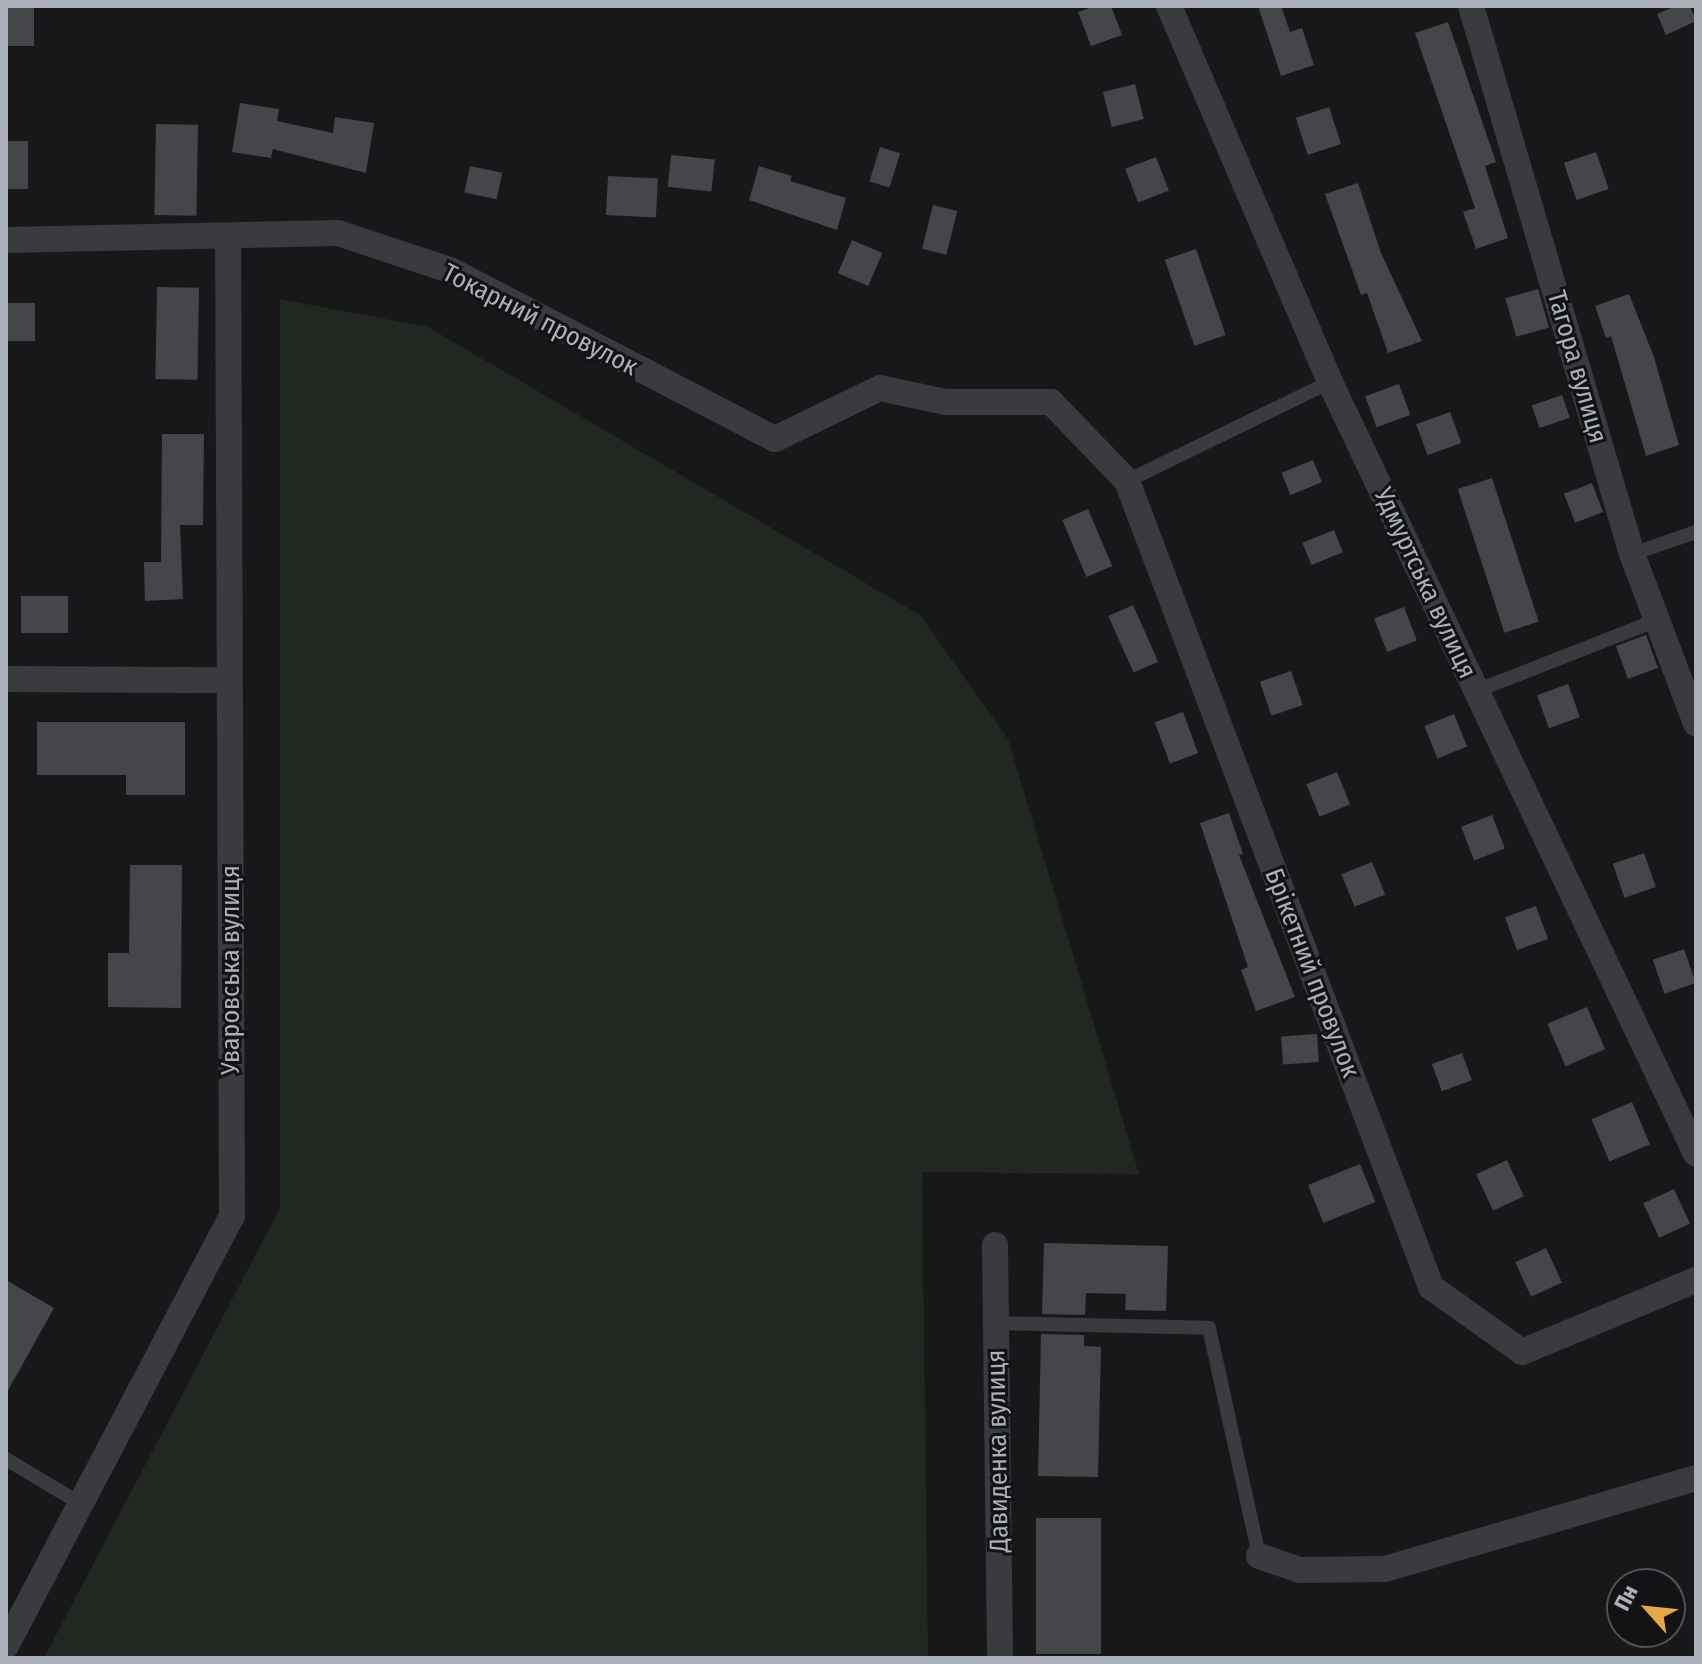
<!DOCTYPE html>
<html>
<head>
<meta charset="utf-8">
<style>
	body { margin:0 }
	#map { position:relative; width:1702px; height:1664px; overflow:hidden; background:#18181a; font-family:"Fira Sans Condensed",sans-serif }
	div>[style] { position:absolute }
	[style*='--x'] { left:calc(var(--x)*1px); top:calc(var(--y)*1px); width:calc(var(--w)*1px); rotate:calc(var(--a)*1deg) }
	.green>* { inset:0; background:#202821 }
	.building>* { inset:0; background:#45464a; transform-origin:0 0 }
	.lane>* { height:14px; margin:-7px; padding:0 7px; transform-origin:7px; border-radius:7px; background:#393b3f }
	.street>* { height:26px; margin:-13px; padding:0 13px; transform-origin:13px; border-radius:13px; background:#393b3f }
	span { translate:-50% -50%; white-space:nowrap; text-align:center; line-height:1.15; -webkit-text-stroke:6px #131315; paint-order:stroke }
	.street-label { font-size:26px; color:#abb0b9 }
	.frame { position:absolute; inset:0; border:8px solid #abb0b9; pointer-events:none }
	.north { position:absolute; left:1606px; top:1568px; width:80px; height:80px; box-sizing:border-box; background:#131315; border:2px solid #505257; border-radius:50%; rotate:297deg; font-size:22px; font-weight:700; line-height:32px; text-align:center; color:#abb0b9 }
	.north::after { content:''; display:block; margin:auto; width:28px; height:36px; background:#e5a845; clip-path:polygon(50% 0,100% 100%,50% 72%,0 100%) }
</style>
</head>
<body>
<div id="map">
	<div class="green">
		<i style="clip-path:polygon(280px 299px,428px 327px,920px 615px,1008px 739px,1139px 1174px,922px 1172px,928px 1658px,44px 1658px,280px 1208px)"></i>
	</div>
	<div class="building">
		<i style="left:7px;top:6px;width:27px;height:40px"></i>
		<i style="clip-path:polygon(1095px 6px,1111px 6px,1122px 35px,1091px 46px,1078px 12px)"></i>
		<i style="clip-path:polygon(1258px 6px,1281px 6px,1290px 32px,1302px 28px,1314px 65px,1281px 76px)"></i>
		<i style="clip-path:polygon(1676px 6px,1690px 6px,1696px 21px,1666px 35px,1657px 14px)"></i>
		<i style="clip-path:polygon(1448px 22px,1496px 162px,1485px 166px,1508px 238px,1476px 249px,1463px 212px,1475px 208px,1415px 33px)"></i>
		<i style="left:1135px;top:84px;width:36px;height:33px;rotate:76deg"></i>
		<i style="clip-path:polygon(240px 103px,279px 109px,277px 121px,333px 133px,335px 117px,374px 123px,366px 173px,273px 149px,271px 158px,232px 152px)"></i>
		<i style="left:1329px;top:107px;width:39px;height:35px;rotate:72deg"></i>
		<i style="left:156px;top:124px;width:42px;height:91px;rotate:1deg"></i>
		<i style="left:6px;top:141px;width:22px;height:48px"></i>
		<i style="left:880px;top:147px;width:21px;height:36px;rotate:17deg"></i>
		<i style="left:1596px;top:152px;width:39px;height:34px;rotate:71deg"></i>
		<i style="left:671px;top:155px;width:44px;height:32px;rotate:6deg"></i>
		<i style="left:1156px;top:157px;width:36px;height:33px;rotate:69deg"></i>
		<i style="left:470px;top:166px;width:33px;height:27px;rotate:12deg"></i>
		<i style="clip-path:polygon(759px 166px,792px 176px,790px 181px,846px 198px,837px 230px,749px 200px)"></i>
		<i style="left:608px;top:176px;width:50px;height:39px;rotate:3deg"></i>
		<i style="clip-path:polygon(1358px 183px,1381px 253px,1422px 341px,1388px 353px,1367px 293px,1361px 295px,1325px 194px)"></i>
		<i style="left:933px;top:205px;width:25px;height:45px;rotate:14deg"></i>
		<i style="left:852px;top:240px;width:33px;height:36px;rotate:23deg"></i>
		<i style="left:1196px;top:249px;width:91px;height:33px;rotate:71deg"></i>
		<i style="left:157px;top:287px;width:42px;height:92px;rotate:1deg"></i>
		<i style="left:1538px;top:289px;width:40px;height:34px;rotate:74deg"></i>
		<i style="clip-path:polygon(1629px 294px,1654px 357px,1679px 445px,1646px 456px,1611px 336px,1606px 338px,1595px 306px)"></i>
		<i style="left:35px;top:303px;width:38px;height:29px;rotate:90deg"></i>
		<i style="left:1399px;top:384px;width:33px;height:36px;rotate:70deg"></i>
		<i style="left:1562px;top:395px;width:24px;height:32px;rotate:71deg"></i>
		<i style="left:1450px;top:412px;width:33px;height:36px;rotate:70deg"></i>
		<i style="clip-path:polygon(162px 434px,204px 434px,203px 525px,180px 525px,183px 599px,145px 601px,144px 562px,161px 562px)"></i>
		<i style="left:1313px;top:460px;width:24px;height:34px;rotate:68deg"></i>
		<i style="left:1492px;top:478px;width:151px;height:36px;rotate:72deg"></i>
		<i style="left:1592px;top:483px;width:31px;height:30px;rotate:69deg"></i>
		<i style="left:1088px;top:509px;width:62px;height:28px;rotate:67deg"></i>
		<i style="left:1334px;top:530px;width:24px;height:34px;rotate:68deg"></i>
		<i style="left:21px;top:596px;width:47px;height:37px"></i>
		<i style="left:1133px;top:605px;width:62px;height:27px;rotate:66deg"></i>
		<i style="left:1404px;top:607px;width:36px;height:32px;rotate:69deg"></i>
		<i style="left:1646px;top:635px;width:35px;height:32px;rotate:70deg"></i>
		<i style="left:1291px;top:671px;width:36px;height:33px;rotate:71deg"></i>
		<i style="left:1568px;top:684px;width:35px;height:33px;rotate:70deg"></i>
		<i style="left:1183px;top:712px;width:44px;height:30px;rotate:70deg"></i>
		<i style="left:1454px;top:714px;width:35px;height:32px;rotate:68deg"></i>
		<i style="clip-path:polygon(37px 722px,185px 722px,185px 795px,126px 795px,126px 775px,37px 775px)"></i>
		<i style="left:1337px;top:772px;width:35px;height:33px;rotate:68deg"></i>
		<i style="clip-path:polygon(1229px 813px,1243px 854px,1239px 855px,1295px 997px,1256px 1011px,1241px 970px,1248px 967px,1200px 823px)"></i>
		<i style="left:1492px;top:815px;width:36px;height:33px;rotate:69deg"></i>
		<i style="left:1644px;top:853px;width:36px;height:33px;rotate:71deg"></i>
		<i style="left:1372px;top:862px;width:35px;height:33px;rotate:68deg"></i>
		<i style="clip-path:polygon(130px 865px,182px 865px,181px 1008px,108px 1007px,108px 953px,129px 953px)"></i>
		<i style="left:1536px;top:906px;width:35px;height:33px;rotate:70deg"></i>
		<i style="left:1684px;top:949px;width:36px;height:33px;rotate:71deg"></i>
		<i style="left:1587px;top:1007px;width:46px;height:43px;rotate:67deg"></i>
		<i style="left:1317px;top:1034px;width:28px;height:36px;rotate:86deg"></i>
		<i style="left:1462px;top:1053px;width:29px;height:32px;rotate:70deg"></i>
		<i style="left:1632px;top:1102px;width:46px;height:44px;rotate:67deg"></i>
		<i style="left:1507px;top:1160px;width:40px;height:34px;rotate:65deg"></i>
		<i style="left:1360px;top:1164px;width:41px;height:56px;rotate:68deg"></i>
		<i style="left:1674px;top:1189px;width:38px;height:34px;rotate:65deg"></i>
		<i style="clip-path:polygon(1044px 1243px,1168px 1246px,1166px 1311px,1125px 1310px,1126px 1294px,1086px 1293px,1085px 1315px,1042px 1314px)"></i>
		<i style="left:1546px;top:1248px;width:38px;height:34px;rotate:65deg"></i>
		<i style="clip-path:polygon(6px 1280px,54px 1308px,6px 1394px)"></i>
		<i style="clip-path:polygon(1041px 1334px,1084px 1335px,1084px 1346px,1101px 1347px,1098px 1477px,1038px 1476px)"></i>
		<i style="left:1036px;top:1518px;width:65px;height:136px"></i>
	</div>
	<div class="lane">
		<i style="--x:1127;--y:481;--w:226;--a:-26"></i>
		<i style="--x:1632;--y:554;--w:68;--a:-19"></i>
		<i style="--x:1476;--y:691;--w:194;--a:-21.4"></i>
		<i style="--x:996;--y:1323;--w:213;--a:1.3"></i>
		<i style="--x:1209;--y:1328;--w:233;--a:77.6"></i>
		<i style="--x:6;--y:1459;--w:90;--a:30.9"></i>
	</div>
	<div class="street">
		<i style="--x:1169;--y:6;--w:409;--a:66.8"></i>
		<i style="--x:1330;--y:382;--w:854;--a:64.63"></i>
		<i style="--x:1471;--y:6;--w:571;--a:73.63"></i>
		<i style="--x:1632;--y:554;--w:181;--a:69.3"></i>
		<i style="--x:6;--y:240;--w:332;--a:-1.2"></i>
		<i style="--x:338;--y:233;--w:118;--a:18.3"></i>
		<i style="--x:450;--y:270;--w:366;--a:27.5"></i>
		<i style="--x:775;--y:439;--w:117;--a:-25.9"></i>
		<i style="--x:880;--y:388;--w:67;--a:12"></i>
		<i style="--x:946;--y:402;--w:105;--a:0"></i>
		<i style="--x:1051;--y:402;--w:110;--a:46.1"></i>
		<i style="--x:1127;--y:481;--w:861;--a:69.33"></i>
		<i style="--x:1431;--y:1287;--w:112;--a:35.5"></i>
		<i style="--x:1522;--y:1352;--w:188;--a:-22.5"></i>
		<i style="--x:6;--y:679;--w:223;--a:0.3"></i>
		<i style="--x:995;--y:1245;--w:413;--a:89.3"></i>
		<i style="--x:1259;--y:1556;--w:43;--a:18.9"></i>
		<i style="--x:1300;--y:1570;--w:85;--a:-0.7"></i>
		<i style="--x:1385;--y:1569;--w:324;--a:-16.3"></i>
		<i style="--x:6;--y:1646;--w:486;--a:-62.3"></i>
		<i style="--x:232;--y:1216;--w:978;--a:-90.23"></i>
	</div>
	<div class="street-label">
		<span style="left:540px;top:320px;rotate:27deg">Токарний провулок</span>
		<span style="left:1577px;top:367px;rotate:74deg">Тагора вулиця</span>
		<span style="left:1425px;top:583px;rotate:65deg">Удмуртська вулиця</span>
		<span style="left:231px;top:970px;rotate:-90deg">Уваровська вулиця</span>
		<span style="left:1312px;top:973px;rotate:69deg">Брiкетний провулок</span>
		<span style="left:998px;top:1451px;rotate:-91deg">Давиденка вулиця</span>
	</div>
	<div class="frame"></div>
	<div class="north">Пн</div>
</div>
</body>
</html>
